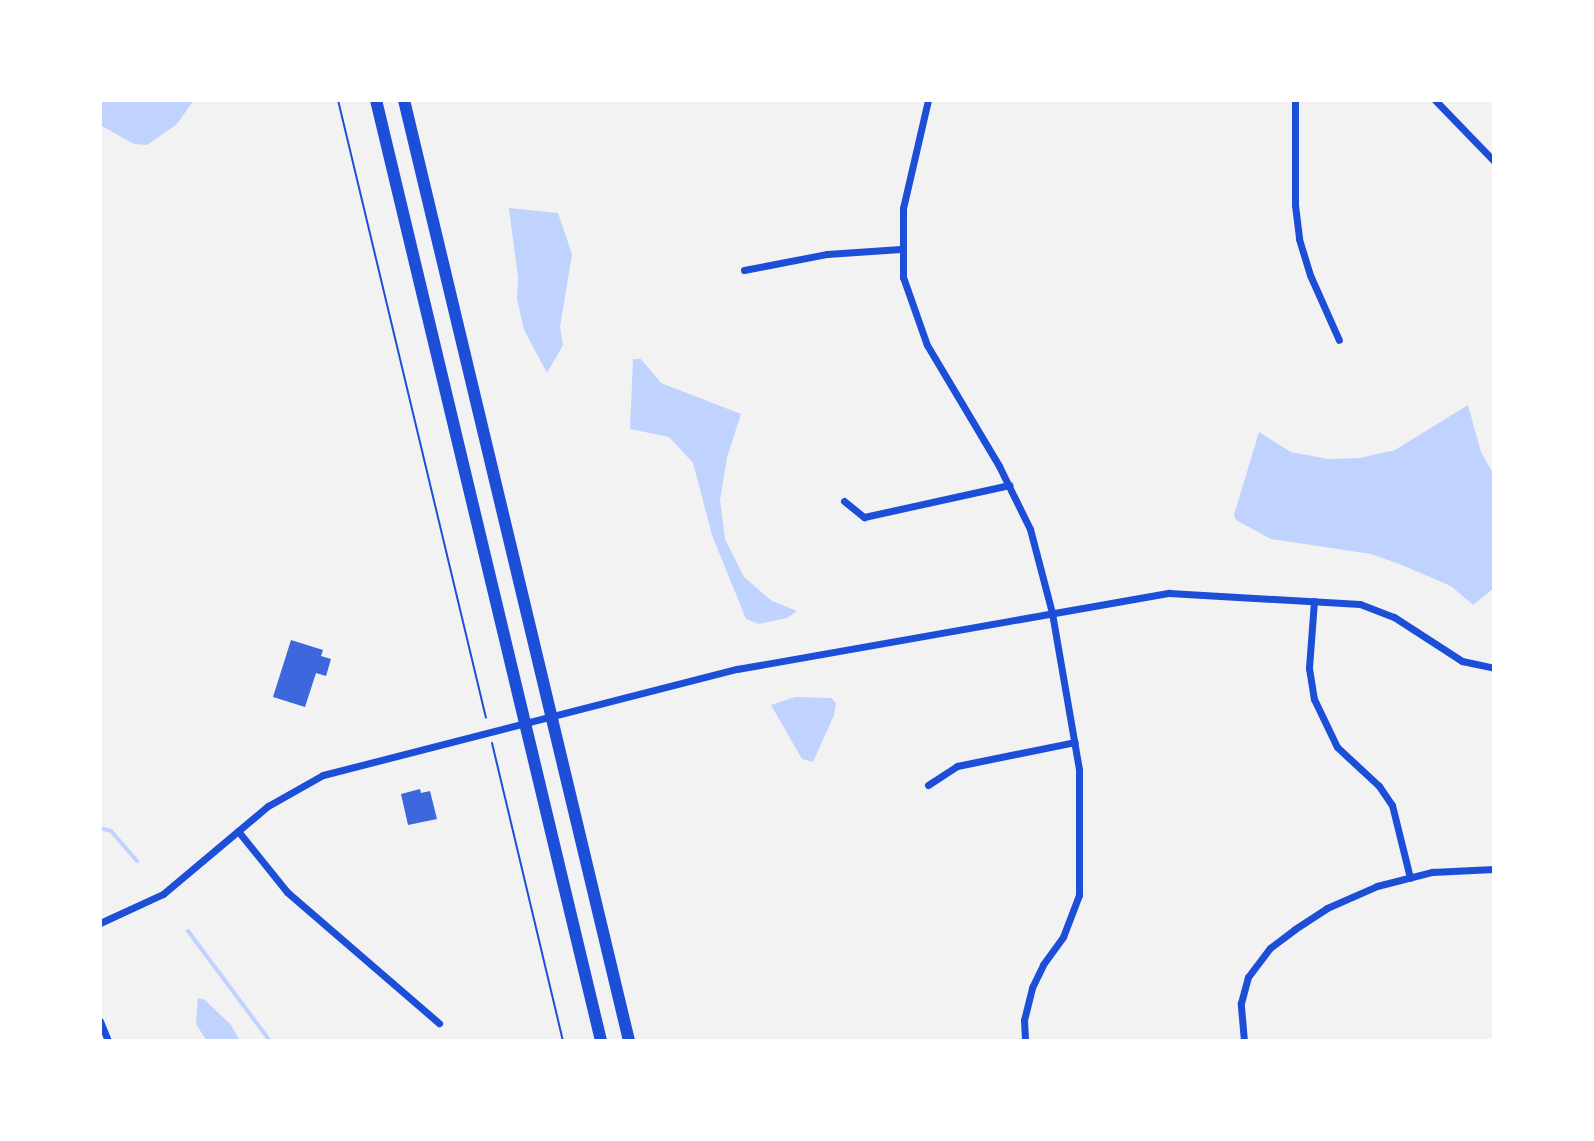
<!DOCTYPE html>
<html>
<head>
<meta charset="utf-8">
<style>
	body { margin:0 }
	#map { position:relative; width:1594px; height:1141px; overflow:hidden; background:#f2f2f2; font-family:"Golos Text",sans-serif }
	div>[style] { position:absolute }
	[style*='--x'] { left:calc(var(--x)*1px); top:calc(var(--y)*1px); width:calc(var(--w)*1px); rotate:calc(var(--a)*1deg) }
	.water>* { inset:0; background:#bfd3fe }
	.stream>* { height:4px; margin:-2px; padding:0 2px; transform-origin:2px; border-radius:2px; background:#bfd3fe }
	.building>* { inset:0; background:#3d67dc }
	.path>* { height:2px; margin:-1px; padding:0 1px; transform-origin:1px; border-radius:1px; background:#1d4ed8 }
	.minor>* { height:7px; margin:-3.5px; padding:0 3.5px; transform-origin:3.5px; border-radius:3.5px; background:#1d4ed8 }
	.primary>* { height:12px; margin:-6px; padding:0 6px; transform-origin:6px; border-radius:6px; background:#1d4ed8 }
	span { translate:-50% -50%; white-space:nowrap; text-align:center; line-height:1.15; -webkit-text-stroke:6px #fff; paint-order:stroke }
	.frame { position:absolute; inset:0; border:102px solid #fff; pointer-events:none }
</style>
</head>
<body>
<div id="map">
	<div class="water">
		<i style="clip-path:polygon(100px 100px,194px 100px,177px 124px,147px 145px,134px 144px,100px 125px)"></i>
		<i style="clip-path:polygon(509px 208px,558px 213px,572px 254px,560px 327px,563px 345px,547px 373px,524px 330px,517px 299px,518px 278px)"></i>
		<i style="clip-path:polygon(633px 359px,641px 359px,661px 383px,741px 414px,727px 457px,720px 500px,725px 539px,744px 577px,772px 601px,797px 611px,787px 618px,759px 624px,746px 619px,712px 535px,693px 463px,669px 437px,630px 429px)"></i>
		<i style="clip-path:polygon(1468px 405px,1481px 452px,1494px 475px,1494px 588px,1473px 605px,1451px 586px,1402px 565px,1371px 554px,1271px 539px,1236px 520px,1234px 515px,1259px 432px,1291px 452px,1328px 459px,1360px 458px,1395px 450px)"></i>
		<i style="clip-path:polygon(795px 697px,831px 698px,836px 703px,834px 715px,813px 762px,802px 759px,771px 705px)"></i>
		<i style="clip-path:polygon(198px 998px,205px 1000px,231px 1025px,240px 1041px,207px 1041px,196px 1024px)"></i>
	</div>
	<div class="stream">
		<i style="--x:100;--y:828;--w:11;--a:15"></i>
		<i style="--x:111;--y:831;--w:40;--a:49"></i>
		<i style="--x:188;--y:931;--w:137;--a:53.3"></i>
	</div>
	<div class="building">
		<i style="clip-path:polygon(291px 640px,323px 650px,321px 656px,331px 659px,326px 676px,316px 673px,305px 707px,273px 697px)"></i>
		<i style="clip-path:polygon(420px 789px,421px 793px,430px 791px,437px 819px,408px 825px,401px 794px)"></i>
	</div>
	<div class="path">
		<i style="--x:338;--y:100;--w:635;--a:76.53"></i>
		<i style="--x:492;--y:743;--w:306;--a:76.6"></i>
	</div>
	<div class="minor">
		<i style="--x:928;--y:100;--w:111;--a:103"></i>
		<i style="--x:903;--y:208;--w:69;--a:90"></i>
		<i style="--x:903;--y:277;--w:72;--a:70.6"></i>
		<i style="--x:927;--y:345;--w:141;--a:59.2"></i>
		<i style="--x:999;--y:466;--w:70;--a:63.8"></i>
		<i style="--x:1030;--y:529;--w:87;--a:75.3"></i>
		<i style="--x:1052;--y:613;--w:159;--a:80.2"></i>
		<i style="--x:1079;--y:770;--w:125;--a:90"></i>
		<i style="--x:1079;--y:895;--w:45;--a:110.9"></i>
		<i style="--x:1063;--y:937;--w:34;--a:126"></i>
		<i style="--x:1043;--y:965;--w:25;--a:116"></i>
		<i style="--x:1032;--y:988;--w:33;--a:104"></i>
		<i style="--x:1024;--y:1020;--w:21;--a:87"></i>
		<i style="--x:1295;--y:100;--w:105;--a:90"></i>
		<i style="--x:1295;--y:205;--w:34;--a:83"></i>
		<i style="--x:1299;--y:239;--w:38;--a:73"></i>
		<i style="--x:1310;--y:275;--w:71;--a:66"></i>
		<i style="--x:1435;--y:100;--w:85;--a:46"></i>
		<i style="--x:744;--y:270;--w:85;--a:-10.9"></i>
		<i style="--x:827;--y:254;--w:74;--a:-3.9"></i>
		<i style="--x:844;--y:501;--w:26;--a:39"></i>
		<i style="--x:864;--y:517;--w:149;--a:-12.4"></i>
		<i style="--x:1314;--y:601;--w:67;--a:94.3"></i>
		<i style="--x:1309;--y:668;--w:31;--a:81"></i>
		<i style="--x:1314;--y:699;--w:53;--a:64.4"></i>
		<i style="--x:1337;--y:747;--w:57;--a:42.9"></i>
		<i style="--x:1379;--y:786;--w:23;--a:56"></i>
		<i style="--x:1392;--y:805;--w:75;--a:76.1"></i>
		<i style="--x:928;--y:785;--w:35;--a:-33"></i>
		<i style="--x:957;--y:766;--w:120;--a:-11.5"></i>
		<i style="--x:238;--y:831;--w:78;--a:51.2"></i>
		<i style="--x:287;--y:892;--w:201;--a:40.8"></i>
		<i style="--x:100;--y:923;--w:69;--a:-24.7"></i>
		<i style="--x:163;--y:894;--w:137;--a:-40"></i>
		<i style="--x:268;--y:806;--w:63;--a:-29.4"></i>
		<i style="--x:323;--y:775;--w:427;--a:-14.4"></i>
		<i style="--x:737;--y:669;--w:439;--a:-10"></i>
		<i style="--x:1169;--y:593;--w:191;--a:3.3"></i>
		<i style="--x:1360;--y:604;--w:36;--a:21"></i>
		<i style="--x:1394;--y:617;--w:81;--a:32.9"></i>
		<i style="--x:1462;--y:661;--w:33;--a:12"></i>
		<i style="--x:100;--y:1021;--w:22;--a:68"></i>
		<i style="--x:1244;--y:1041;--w:38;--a:-95"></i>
		<i style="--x:1241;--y:1003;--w:27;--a:-75"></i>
		<i style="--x:1248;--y:977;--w:36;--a:-53"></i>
		<i style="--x:1270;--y:948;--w:31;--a:-37"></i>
		<i style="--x:1295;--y:929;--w:38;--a:-33"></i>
		<i style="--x:1327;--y:908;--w:55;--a:-23.7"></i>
		<i style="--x:1377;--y:886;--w:57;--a:-14.3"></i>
		<i style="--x:1432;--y:872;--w:62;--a:-2.8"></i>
	</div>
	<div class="primary">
		<i style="--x:376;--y:100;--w:968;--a:76.55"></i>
		<i style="--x:404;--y:100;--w:968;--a:76.55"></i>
	</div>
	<div class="frame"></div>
</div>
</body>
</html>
